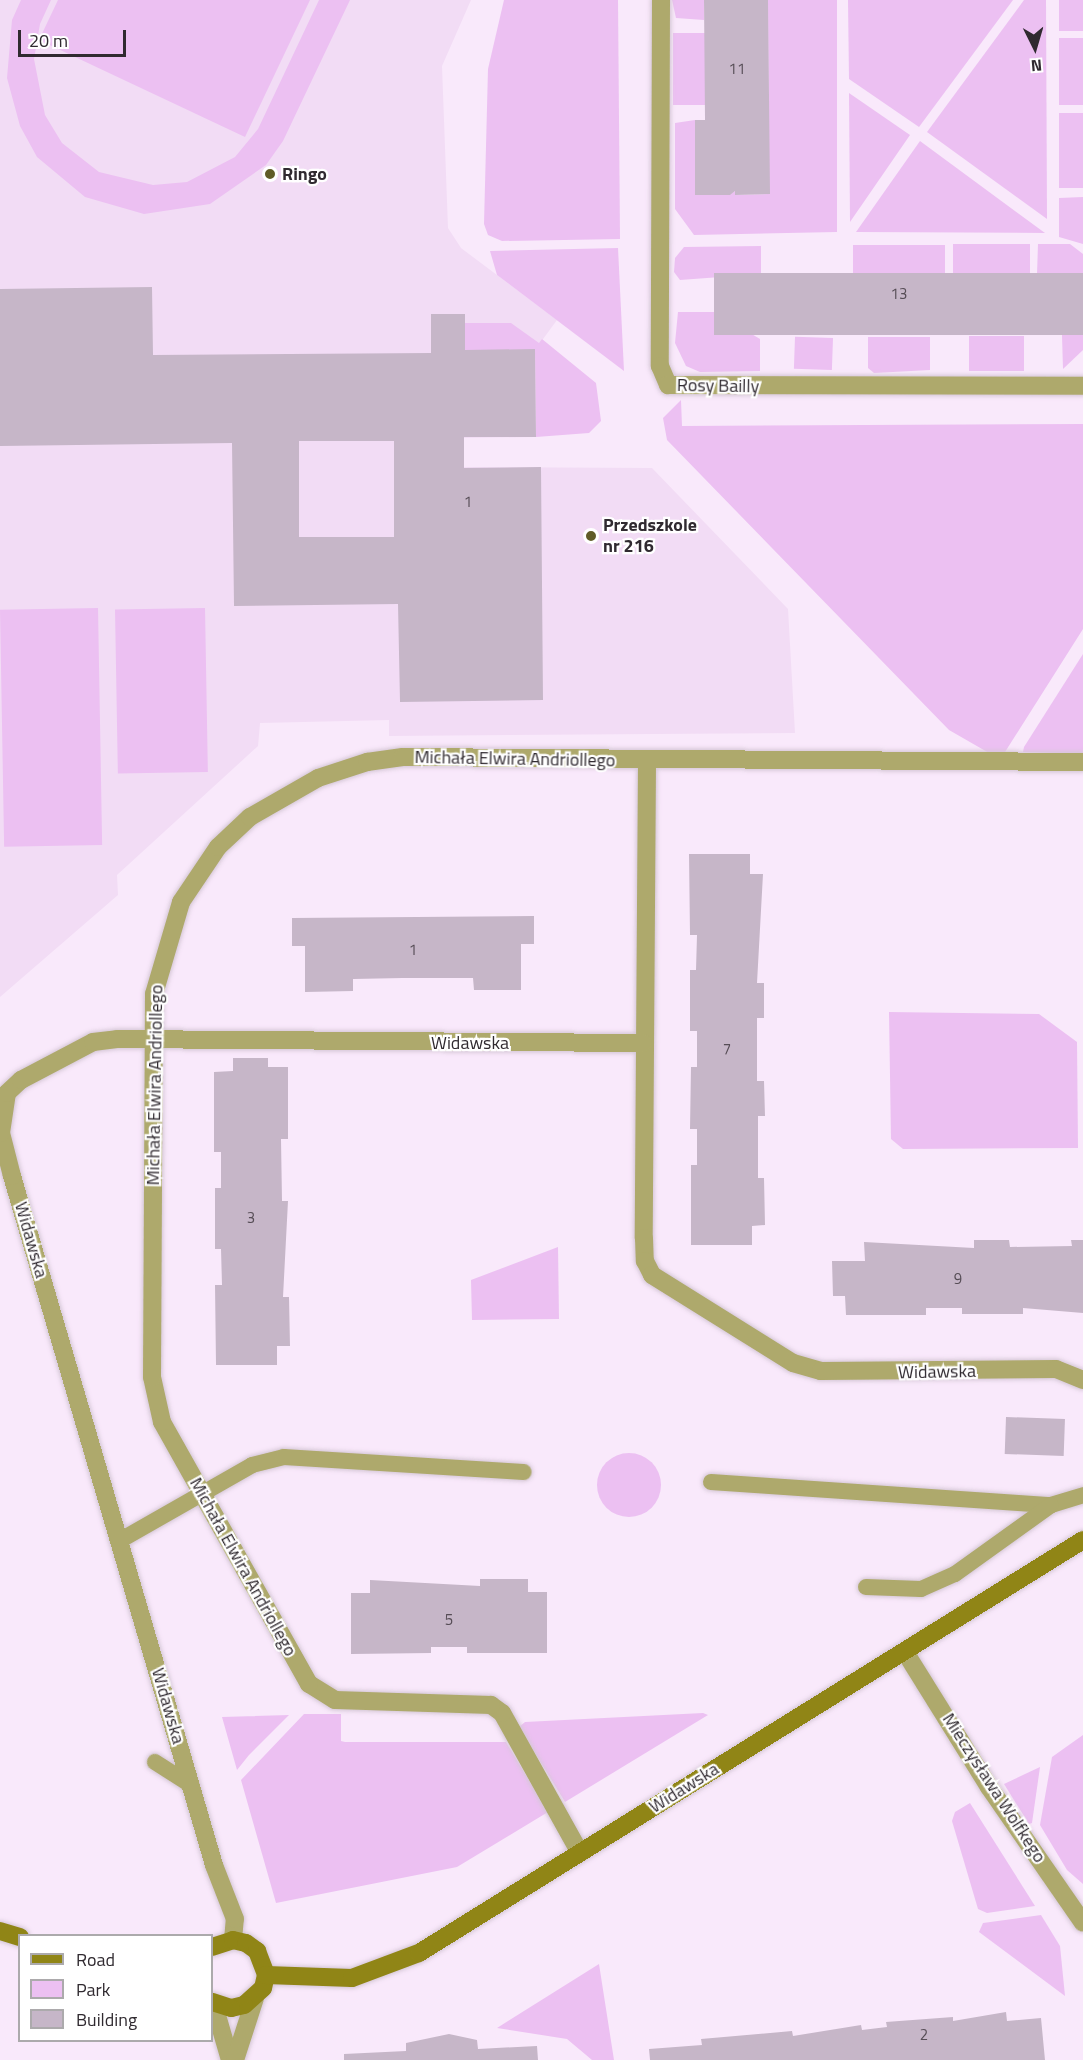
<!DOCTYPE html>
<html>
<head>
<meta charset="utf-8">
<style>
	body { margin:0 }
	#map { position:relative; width:1083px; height:2060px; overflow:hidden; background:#f9e9fb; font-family:"Titillium Web",sans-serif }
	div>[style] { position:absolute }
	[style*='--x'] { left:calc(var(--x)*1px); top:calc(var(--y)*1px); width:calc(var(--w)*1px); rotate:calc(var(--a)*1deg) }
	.built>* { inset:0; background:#f2dcf5 }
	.green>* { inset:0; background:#ecc0f2; transform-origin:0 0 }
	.round { border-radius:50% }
	.building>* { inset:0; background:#c6b6c8; transform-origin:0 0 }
	.roads { filter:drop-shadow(0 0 2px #d5c7d6) drop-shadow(0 0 2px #d5c7d6) }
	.lane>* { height:16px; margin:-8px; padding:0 8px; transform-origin:8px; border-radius:8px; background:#aea96c }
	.street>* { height:18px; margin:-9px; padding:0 9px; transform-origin:9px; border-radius:9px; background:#aea96c }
	.secondary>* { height:18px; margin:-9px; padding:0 9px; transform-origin:9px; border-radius:9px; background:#908516 }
	.dots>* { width:16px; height:16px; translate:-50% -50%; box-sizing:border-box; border:3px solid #fff; border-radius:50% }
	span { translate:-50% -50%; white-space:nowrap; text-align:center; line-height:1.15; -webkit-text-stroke:4.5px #fff; paint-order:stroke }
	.number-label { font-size:15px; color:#564d56 }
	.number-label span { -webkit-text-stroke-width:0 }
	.poi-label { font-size:18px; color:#302a30; font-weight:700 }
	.left { translate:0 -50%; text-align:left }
	.street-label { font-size:18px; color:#302a30 }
	.legend { position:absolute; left:18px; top:1934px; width:195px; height:108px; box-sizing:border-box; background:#fff; border:2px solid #acaaac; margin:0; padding:8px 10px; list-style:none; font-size:18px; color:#302a30 }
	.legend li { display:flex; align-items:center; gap:12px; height:30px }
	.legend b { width:30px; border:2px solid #acaaac }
	.north { position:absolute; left:1005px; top:18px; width:60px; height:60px; -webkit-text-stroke:4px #fff; paint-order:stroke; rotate:175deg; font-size:16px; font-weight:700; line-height:24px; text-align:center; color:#302a30 }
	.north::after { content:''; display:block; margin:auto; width:21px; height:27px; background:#302a30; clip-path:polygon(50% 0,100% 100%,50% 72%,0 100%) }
	.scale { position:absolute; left:18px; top:30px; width:108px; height:27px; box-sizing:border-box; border:3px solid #302a30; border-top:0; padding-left:8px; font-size:18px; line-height:21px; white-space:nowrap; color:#302a30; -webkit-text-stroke:4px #fff; paint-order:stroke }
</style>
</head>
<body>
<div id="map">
	<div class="built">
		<i style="clip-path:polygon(0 0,471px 0,442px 66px,448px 228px,461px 248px,557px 320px,535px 350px,536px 437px,464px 438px,464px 467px,652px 468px,788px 609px,795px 733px,389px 736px,389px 720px,260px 723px,258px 746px,117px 875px,118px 895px,0 997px)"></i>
	</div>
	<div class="green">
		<i style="clip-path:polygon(21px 0,51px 0,40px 24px,34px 59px,45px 115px,62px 143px,99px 172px,153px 185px,187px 182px,235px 157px,258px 129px,319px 0,350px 0,283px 141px,266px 165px,210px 204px,144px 214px,85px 197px,37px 157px,20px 126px,7px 78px,12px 20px)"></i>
		<i style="clip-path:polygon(58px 0,310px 0,245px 137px,39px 40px)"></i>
		<i style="clip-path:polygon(504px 0,618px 0,620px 239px,502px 241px,488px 235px,484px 224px,488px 69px)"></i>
		<i style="clip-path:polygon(672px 0,704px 0,704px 20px,676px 18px)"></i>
		<i style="clip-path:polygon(768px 0,837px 0,837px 232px,694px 235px,675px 209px,675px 123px,695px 120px,696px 195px,729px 195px,735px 191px,736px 195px,769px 194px)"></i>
		<i style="clip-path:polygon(848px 0,1013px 0,919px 127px,849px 79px)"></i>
		<i style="clip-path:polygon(1024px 0,1046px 0,1047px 219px,927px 132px)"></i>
		<i style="left:1059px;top:0;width:24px;height:31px"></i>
		<i style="left:705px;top:33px;width:72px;height:32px;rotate:90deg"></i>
		<i style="left:1059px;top:38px;width:24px;height:67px"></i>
		<i style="clip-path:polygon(849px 93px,910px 135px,850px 222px)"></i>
		<i style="left:1083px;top:113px;width:75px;height:24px;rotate:90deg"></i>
		<i style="clip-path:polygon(920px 141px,1045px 233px,856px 232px)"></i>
		<i style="clip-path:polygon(1083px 197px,1083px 244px,1059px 237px,1059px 198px)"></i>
		<i style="left:953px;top:244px;width:77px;height:31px"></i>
		<i style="clip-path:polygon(1038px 244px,1070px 244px,1083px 254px,1083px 273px,1037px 275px)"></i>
		<i style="left:853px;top:245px;width:92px;height:31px"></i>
		<i style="clip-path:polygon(761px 246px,761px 274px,680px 280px,674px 272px,675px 258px,684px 247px)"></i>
		<i style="clip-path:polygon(618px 248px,624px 371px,497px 275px,490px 251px)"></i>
		<i style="clip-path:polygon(678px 312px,715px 312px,760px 339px,760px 371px,700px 372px,686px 366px,675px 343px)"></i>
		<i style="clip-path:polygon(465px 323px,511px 323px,539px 343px,542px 339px,596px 383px,601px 421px,589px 433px,536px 437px,535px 350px,465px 350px)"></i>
		<i style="clip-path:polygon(1062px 335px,1083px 335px,1083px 350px,1063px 369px)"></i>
		<i style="left:969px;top:336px;width:55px;height:35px"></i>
		<i style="clip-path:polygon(868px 337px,930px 337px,930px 370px,874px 373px,868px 368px)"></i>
		<i style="left:833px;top:338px;width:32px;height:38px;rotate:92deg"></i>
		<i style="clip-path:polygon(681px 400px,682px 426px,1083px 424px,1083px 629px,1005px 752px,989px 753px,949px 730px,667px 440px,663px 418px)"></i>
		<i style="left:98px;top:608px;width:237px;height:98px;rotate:89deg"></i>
		<i style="left:205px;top:608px;width:164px;height:90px;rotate:89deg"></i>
		<i style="clip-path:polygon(1083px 654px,1083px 754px,1023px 752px,1024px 747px)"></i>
		<i style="clip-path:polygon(889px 1012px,1039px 1014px,1077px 1042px,1078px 1148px,903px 1149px,891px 1139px)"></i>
		<i style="clip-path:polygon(558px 1247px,559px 1319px,472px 1320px,471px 1280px)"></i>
		<i class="round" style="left:597px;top:1453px;width:64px;height:64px"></i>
		<i style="clip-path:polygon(703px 1713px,708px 1715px,565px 1802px,519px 1727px,525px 1722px)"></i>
		<i style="clip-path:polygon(304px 1714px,341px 1714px,341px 1741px,345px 1742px,506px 1742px,548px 1812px,457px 1867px,276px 1903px,241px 1780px)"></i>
		<i style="clip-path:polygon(289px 1715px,249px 1755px,237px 1770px,222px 1717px)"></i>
		<i style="clip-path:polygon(1083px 1735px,1083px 1884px,1067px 1870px,1040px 1825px,1052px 1757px)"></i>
		<i style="clip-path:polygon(1040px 1767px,1032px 1823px,1029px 1824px,1004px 1784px)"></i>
		<i style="clip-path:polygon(970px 1803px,1035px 1906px,987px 1913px,978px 1909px,952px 1821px,955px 1812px)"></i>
		<i style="clip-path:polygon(1041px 1915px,1060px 1946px,1065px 1996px,979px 1932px,983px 1923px)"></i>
		<i style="clip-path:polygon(599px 1964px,614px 2060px,592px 2060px,567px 2039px,497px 2028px)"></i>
	</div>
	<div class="building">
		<i style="clip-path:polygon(704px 0,768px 0,770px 194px,735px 195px,735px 191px,730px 195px,695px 195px,695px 120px,705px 120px)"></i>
		<i style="left:1083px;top:273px;width:62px;height:369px;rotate:90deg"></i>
		<i style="clip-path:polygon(evenodd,152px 287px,153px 355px,431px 353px,431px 314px,465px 314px,465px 350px,535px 349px,536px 437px,464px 437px,464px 468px,541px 467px,543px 700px,400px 702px,398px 604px,234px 606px,232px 443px,0 446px,0 289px,152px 287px,299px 441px,394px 441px,394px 537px,299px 537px,299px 441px)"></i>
		<i style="clip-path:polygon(689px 854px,750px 854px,750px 874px,763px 874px,757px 983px,764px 983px,764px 1018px,757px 1018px,757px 1081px,764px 1081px,765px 1116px,758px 1116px,758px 1178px,764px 1178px,765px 1225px,752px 1226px,752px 1245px,691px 1245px,691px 1165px,697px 1165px,697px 1129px,690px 1129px,691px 1067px,697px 1067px,697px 1031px,690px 1031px,690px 970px,696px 970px,697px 935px,690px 935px)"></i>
		<i style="clip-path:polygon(534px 916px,534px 944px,521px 944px,521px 990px,474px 990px,473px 978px,403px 978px,353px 979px,353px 991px,305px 992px,305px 946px,292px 946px,292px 918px)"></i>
		<i style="clip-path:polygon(233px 1058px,268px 1058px,268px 1067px,288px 1067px,288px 1139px,281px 1139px,282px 1201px,288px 1201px,283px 1297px,289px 1297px,290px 1346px,277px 1346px,277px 1365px,216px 1365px,215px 1285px,222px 1285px,221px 1249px,215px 1249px,215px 1188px,221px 1188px,221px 1152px,214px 1152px,214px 1072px,233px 1071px)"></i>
		<i style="clip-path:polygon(974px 1240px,1009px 1240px,1010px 1247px,1072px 1246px,1071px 1240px,1083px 1240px,1083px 1313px,1023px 1308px,1023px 1314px,962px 1314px,962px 1308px,926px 1308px,926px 1315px,846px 1315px,845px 1296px,833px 1296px,832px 1261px,865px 1261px,864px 1242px,974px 1248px)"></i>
		<i style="left:1006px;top:1417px;width:59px;height:37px;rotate:2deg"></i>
		<i style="clip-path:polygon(480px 1579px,528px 1579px,528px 1592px,547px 1592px,547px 1653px,467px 1653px,467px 1647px,431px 1647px,431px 1653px,351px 1654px,351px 1593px,370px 1593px,370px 1580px,480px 1586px)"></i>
		<i style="clip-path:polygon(1006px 2012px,1007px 2021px,1041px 2018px,1045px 2060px,650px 2060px,649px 2049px,702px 2045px,701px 2039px,792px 2031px,793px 2036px,861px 2025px,862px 2030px,887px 2027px,886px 2022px,953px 2017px,953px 2021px)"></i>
		<i style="clip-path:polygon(449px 2034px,477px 2040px,478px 2049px,537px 2046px,538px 2060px,344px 2060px,344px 2054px,406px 2051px,406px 2043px)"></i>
	</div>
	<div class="roads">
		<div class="lane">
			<i style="--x:711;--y:1482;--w:341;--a:3.9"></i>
			<i style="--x:1051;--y:1505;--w:34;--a:-17"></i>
			<i style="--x:119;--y:1541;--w:153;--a:-29.7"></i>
			<i style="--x:252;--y:1465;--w:33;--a:-14"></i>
			<i style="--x:284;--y:1457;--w:240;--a:3.6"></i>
			<i style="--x:866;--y:1587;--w:55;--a:2.1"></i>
			<i style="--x:921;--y:1589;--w:37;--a:-24"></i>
			<i style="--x:955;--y:1574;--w:118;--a:-35.7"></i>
			<i style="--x:155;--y:1762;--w:43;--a:32.6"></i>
		</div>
		<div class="street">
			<i style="--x:661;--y:0;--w:366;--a:90.2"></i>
			<i style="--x:660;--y:366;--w:21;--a:67"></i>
			<i style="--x:668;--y:385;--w:415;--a:0.1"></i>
			<i style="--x:647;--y:762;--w:476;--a:90.4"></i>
			<i style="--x:644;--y:1238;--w:23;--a:88"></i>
			<i style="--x:645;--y:1261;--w:16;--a:63"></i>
			<i style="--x:652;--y:1275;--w:166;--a:32"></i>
			<i style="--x:793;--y:1363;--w:29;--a:16"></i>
			<i style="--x:821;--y:1371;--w:235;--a:-0.5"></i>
			<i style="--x:1056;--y:1369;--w:29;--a:22"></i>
			<i style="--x:905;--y:1652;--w:159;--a:58.1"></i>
			<i style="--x:989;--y:1787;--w:165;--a:55.3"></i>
			<i style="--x:580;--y:1853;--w:160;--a:-119.1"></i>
			<i style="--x:502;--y:1713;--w:14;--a:-144"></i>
			<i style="--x:491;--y:1705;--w:156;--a:-178.2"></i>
			<i style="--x:335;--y:1700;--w:31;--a:-148"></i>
			<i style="--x:309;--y:1684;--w:300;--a:-119.3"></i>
			<i style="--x:162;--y:1422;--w:46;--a:-102.5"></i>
			<i style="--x:152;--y:1377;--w:383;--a:-89.7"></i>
			<i style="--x:154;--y:994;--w:96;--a:-73.6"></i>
			<i style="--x:181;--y:902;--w:66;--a:-56.1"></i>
			<i style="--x:218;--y:847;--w:44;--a:-43.2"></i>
			<i style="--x:250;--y:817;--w:78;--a:-29.8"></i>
			<i style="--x:318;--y:778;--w:52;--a:-18.1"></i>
			<i style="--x:367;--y:762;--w:36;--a:-8"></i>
			<i style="--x:403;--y:757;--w:680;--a:0.42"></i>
			<i style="--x:233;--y:1940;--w:21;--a:-85"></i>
			<i style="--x:235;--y:1919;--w:58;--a:-111.3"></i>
			<i style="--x:214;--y:1865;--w:718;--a:-106.34"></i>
			<i style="--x:12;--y:1176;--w:44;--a:-104.3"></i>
			<i style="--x:1;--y:1133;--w:40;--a:-81.5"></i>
			<i style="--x:7;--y:1093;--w:19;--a:-43"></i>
			<i style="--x:21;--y:1080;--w:81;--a:-27.8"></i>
			<i style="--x:93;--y:1042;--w:24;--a:-7"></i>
			<i style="--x:117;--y:1039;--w:526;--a:0.44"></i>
			<i style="--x:214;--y:2005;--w:57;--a:73.8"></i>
			<i style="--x:235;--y:2060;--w:65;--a:-72.1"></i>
		</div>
		<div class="secondary">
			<i style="--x:0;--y:1931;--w:21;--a:17"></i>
			<i style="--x:212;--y:1947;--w:22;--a:-18"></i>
			<i style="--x:233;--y:1940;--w:13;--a:13"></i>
			<i style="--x:246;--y:1943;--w:14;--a:36"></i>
			<i style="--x:257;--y:1951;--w:26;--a:69"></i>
			<i style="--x:266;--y:1975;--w:13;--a:103"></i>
			<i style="--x:263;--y:1988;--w:25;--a:138"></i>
			<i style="--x:244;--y:2005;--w:13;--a:167"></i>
			<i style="--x:231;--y:2008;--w:20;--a:-162"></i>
			<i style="--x:266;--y:1975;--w:86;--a:2"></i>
			<i style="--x:352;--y:1978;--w:72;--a:-20.5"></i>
			<i style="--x:419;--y:1953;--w:782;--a:-31.88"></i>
		</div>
	</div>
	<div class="dots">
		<i style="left:270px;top:174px;background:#605b27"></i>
		<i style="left:591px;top:536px;background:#605b27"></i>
	</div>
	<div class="number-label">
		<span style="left:737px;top:69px">11</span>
		<span style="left:899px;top:294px">13</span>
		<span style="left:468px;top:502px">1</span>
		<span style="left:413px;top:950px">1</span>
		<span style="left:727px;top:1049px">7</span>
		<span style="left:251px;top:1218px">3</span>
		<span style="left:958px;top:1279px">9</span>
		<span style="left:449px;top:1620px">5</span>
		<span style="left:924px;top:2035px">2</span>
	</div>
	<div class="poi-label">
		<span class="left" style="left:282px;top:174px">Ringo</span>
		<span class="left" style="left:603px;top:536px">Przedszkole<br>nr 216</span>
	</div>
	<div class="street-label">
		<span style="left:718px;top:386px;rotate:1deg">Rosy Bailly</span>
		<span style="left:515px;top:759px;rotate:1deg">Michała Elwira Andriollego</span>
		<span style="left:470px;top:1043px">Widawska</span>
		<span style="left:155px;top:1085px;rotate:-89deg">Michała Elwira Andriollego</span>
		<span style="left:31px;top:1240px;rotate:74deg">Widawska</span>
		<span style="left:937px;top:1372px;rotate:-1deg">Widawska</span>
		<span style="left:243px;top:1567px;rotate:61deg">Michała Elwira Andriollego</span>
		<span style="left:168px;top:1706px;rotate:74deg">Widawska</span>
		<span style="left:684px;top:1788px;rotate:-32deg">Widawska</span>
		<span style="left:994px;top:1788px;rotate:57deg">Mieczysława Wolfkego</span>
	</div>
	<ul class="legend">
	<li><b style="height:8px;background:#908516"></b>Road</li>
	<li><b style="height:16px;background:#ecc0f2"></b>Park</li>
	<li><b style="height:16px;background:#c6b6c8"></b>Building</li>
	</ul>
	<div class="north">N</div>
	<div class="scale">20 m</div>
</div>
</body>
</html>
